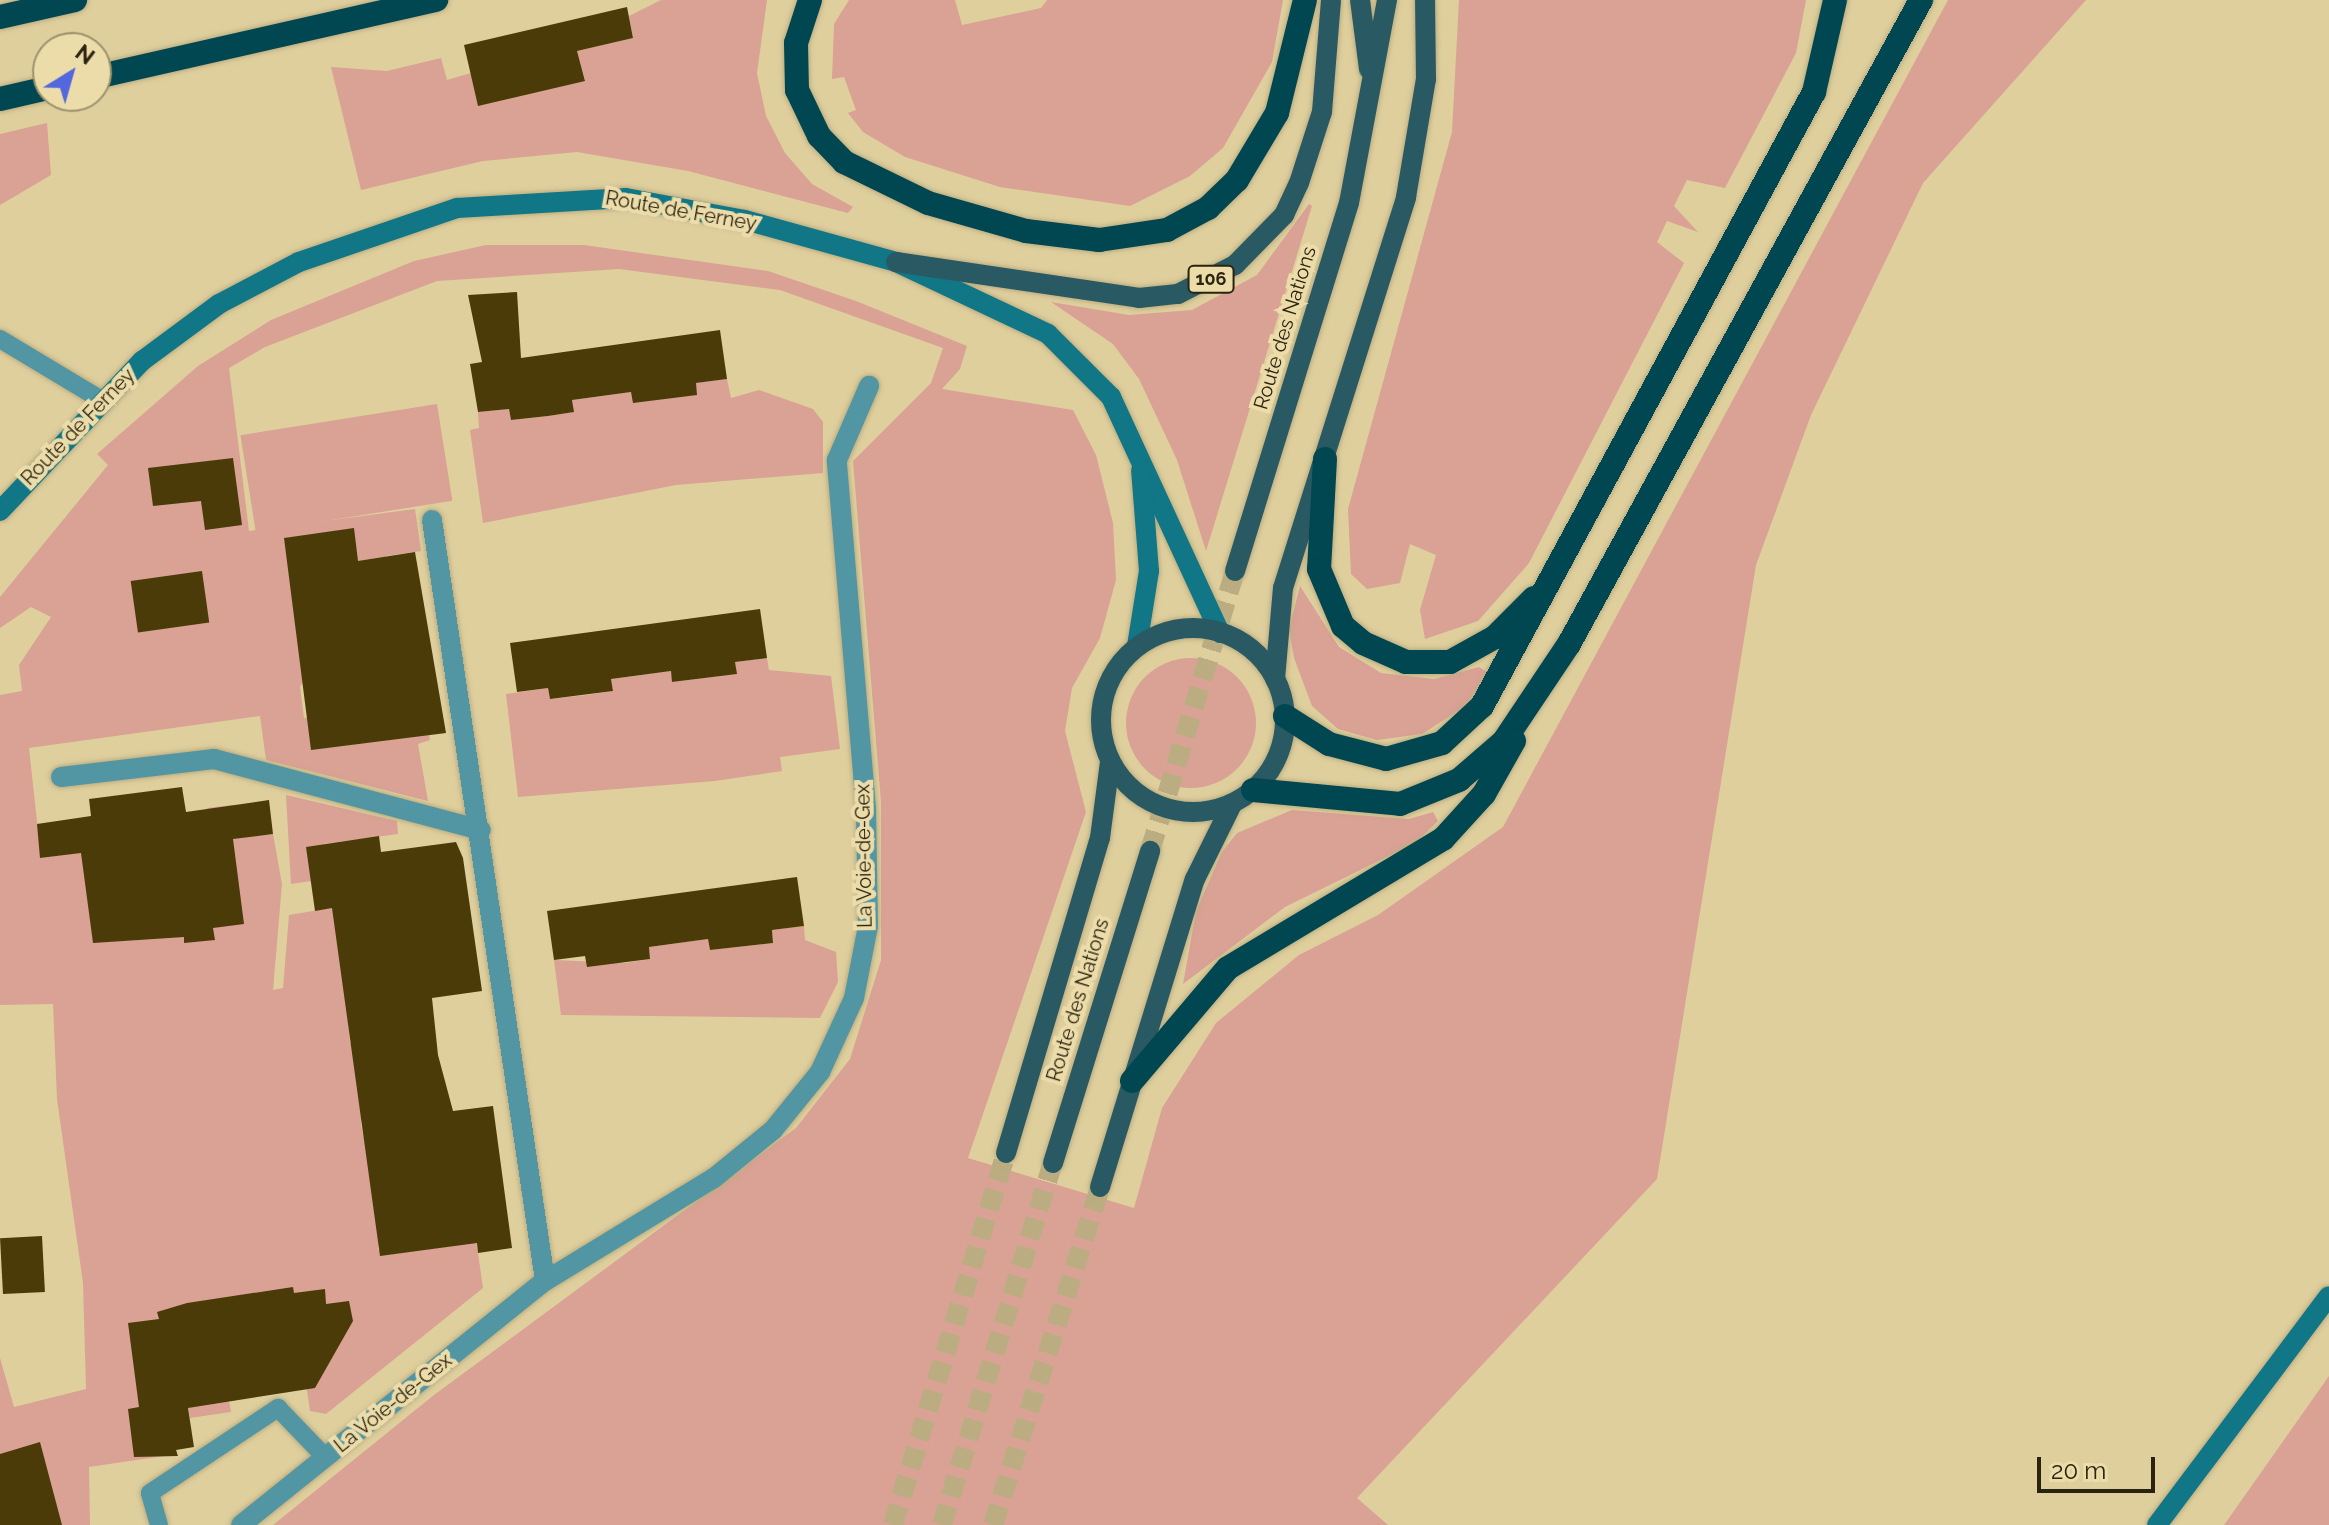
<!DOCTYPE html>
<html>
<head>
<meta charset="utf-8">
<style>
	body { margin:0 }
	#map { position:relative; width:2329px; height:1525px; overflow:hidden; background:#dfcf9d; font-family:Raleway,sans-serif }
	div>[style] { position:absolute }
	[style*='--x'] { left:calc(var(--x)*1px); top:calc(var(--y)*1px); width:calc(var(--w)*1px); rotate:calc(var(--a)*1deg) }
	.green>* { inset:0; background:#daa195; transform-origin:0 0 }
	.round { border-radius:50% }
	.building>* { inset:0; background:#4a3b09; transform-origin:0 0 }
	.primary-tunnel>* { height:20px; margin-top:-10px; transform-origin:0; background:repeating-linear-gradient(90deg,#bbad81 0 20px,transparent 0 30px) }
	.roads { filter:drop-shadow(0 0 2px #bbad81) drop-shadow(0 0 2px #bbad81) }
	.lane>* { height:18px; margin:-9px; padding:0 9px; transform-origin:9px; border-radius:9px; background:#5296a3 }
	.street>* { height:20px; margin:-10px; padding:0 10px; transform-origin:10px; border-radius:10px; background:#5296a3 }
	.secondary>* { height:20px; margin:-10px; padding:0 10px; transform-origin:10px; border-radius:10px; background:#117686 }
	.primary>* { height:20px; margin:-10px; padding:0 10px; transform-origin:10px; border-radius:10px; background:#295a63 }
	.primary>.ring { margin:-10px; padding:0; box-sizing:content-box; background:none; border:20px solid #295a63; border-radius:50% }
	.highway>* { height:24px; margin:-12px; padding:0 12px; transform-origin:12px; border-radius:12px; background:#004751 }
	span { translate:-50% -50%; white-space:nowrap; text-align:center; line-height:1.15; -webkit-text-stroke:8px #ecdcaa; paint-order:stroke }
	.shield-label span { padding:2px 6px; background:#ecdcaa; border:2px solid; border-radius:6px; -webkit-text-stroke-width:0 }
	.shield-label { font-size:18px; color:#2a2310; font-weight:700 }
	.street-label { font-size:20px; color:#2a2310 }
	.north { position:absolute; left:32px; top:32px; width:80px; height:80px; box-sizing:border-box; background:#ecdcaa; border:2px solid #9e926c; border-radius:50%; rotate:37deg; font-size:22px; font-weight:700; line-height:32px; text-align:center; color:#2a2310 }
	.north::after { content:''; display:block; margin:auto; width:28px; height:36px; background:#5368de; clip-path:polygon(50% 0,100% 100%,50% 72%,0 100%) }
	.scale { position:absolute; left:2037px; top:1457px; width:118px; height:36px; box-sizing:border-box; border:4px solid #2a2310; border-top:0; padding-left:10px; font-size:24px; line-height:28px; white-space:nowrap; color:#2a2310; -webkit-text-stroke:6px #ecdcaa; paint-order:stroke }
</style>
</head>
<body>
<div id="map">
	<div class="green">
		<i style="clip-path:polygon(661px 0,767px 0,757px 73px,766px 116px,785px 153px,812px 184px,853px 207px,848px 213px,688px 171px,577px 152px,483px 161px,361px 190px,331px 67px,387px 71px,441px 58px,447px 80px,471px 73px,585px 80px,577px 51px,633px 38px,629px 16px)"></i>
		<i style="clip-path:polygon(849px 0,955px 0,962px 25px,1041px 8px,1047px 0,1283px 0,1272px 62px,1223px 148px,1190px 176px,1130px 206px,1000px 187px,905px 157px,863px 132px,848px 113px,856px 110px,844px 77px,832px 79px,834px 24px)"></i>
		<i style="clip-path:polygon(1459px 0,1806px 0,1796px 53px,1725px 188px,1687px 180px,1674px 206px,1698px 232px,1667px 221px,1657px 242px,1684px 263px,1529px 563px,1478px 621px,1425px 639px,1420px 610px,1436px 555px,1410px 544px,1400px 583px,1367px 589px,1351px 574px,1348px 509px,1452px 132px)"></i>
		<i style="clip-path:polygon(1948px 0,2086px 0,1923px 183px,1811px 415px,1756px 565px,1657px 1179px,1357px 1498px,1388px 1525px,273px 1525px,434px 1395px,796px 1128px,850px 1059px,881px 960px,881px 802px,853px 461px,931px 383px,943px 348px,780px 290px,619px 269px,437px 281px,265px 347px,229px 368px,249px 531px,415px 509px,421px 551px,386px 556px,392px 597px,300px 686px,304px 718px,383px 707px,427px 722px,430px 740px,418px 744px,428px 801px,266px 760px,260px 716px,29px 748px,41px 858px,211px 835px,207px 808px,233px 805px,239px 838px,273px 834px,282px 884px,273px 990px,283px 988px,289px 915px,337px 907px,350px 1043px,366px 1041px,361px 1124px,381px 1223px,378px 1249px,385px 1255px,452px 1246px,473px 1218px,483px 1288px,326px 1414px,310px 1411px,305px 1377px,229px 1401px,231px 1412px,190px 1418px,186px 1396px,169px 1397px,177px 1454px,89px 1467px,90px 1525px,0 1525px,0 1358px,14px 1407px,86px 1389px,83px 1283px,57px 1099px,53px 1004px,0 1005px,0 695px,22px 691px,19px 665px,51px 617px,31px 607px,0 628px,0 597px,108px 465px,97px 454px,198px 366px,271px 320px,414px 261px,486px 245px,584px 245px,768px 271px,856px 301px,967px 346px,960px 369px,942px 389px,1073px 410px,1096px 455px,1113px 523px,1116px 580px,1100px 638px,1072px 688px,1065px 731px,1086px 812px,968px 1158px,1134px 1208px,1162px 1108px,1216px 1023px,1299px 955px,1378px 915px,1503px 827px)"></i>
		<i style="clip-path:polygon(47px 123px,51px 175px,0 205px,0 134px)"></i>
		<i style="clip-path:polygon(1309px 204px,1312px 206px,1206px 551px,1177px 460px,1139px 379px,1113px 344px,1051px 302px,1129px 315px,1192px 310px,1257px 275px)"></i>
		<i style="clip-path:polygon(727px 379px,731px 398px,759px 390px,813px 409px,823px 422px,823px 473px,676px 485px,483px 523px,470px 430px,479px 428px,478px 412px,509px 409px,511px 420px,548px 416px,573px 412px,572px 400px,631px 392px,696px 395px,696px 383px)"></i>
		<i style="left:437px;top:404px;width:98px;height:199px;rotate:81deg"></i>
		<i style="clip-path:polygon(1300px 586px,1339px 647px,1381px 673px,1434px 679px,1479px 667px,1489px 673px,1466px 706px,1422px 734px,1377px 740px,1338px 729px,1312px 706px,1294px 658px,1289px 629px)"></i>
		<i class="round" style="left:1126px;top:658px;width:130px;height:130px"></i>
		<i style="clip-path:polygon(767px 658px,769px 670px,831px 676px,840px 749px,780px 757px,782px 771px,715px 781px,518px 797px,506px 694px,548px 688px,550px 699px,587px 695px,613px 691px,611px 679px,671px 671px,673px 682px,736px 674px,735px 662px)"></i>
		<i style="clip-path:polygon(286px 795px,397px 821px,398px 834px,323px 844px,333px 878px,291px 884px)"></i>
		<i style="clip-path:polygon(1292px 810px,1409px 819px,1433px 812px,1438px 821px,1415px 843px,1285px 907px,1183px 984px,1196px 911px,1222px 852px,1237px 833px)"></i>
		<i style="clip-path:polygon(804px 926px,805px 940px,836px 952px,838px 982px,820px 1018px,561px 1015px,554px 960px,625px 963px,650px 959px,649px 947px,708px 939px,710px 950px,773px 943px,772px 930px)"></i>
		<i style="clip-path:polygon(2329px 1376px,2329px 1525px,2224px 1525px)"></i>
	</div>
	<div class="building">
		<i style="clip-path:polygon(627px 7px,633px 38px,577px 51px,585px 81px,478px 106px,464px 45px)"></i>
		<i style="clip-path:polygon(517px 292px,521px 358px,720px 330px,727px 379px,696px 383px,697px 395px,633px 403px,631px 392px,572px 400px,574px 412px,548px 416px,511px 420px,509px 409px,478px 412px,470px 364px,482px 362px,468px 295px)"></i>
		<i style="clip-path:polygon(233px 458px,242px 525px,205px 530px,201px 501px,153px 506px,148px 468px)"></i>
		<i style="clip-path:polygon(354px 528px,358px 561px,415px 552px,446px 733px,311px 750px,284px 538px)"></i>
		<i style="left:202px;top:571px;width:52px;height:72px;rotate:82deg"></i>
		<i style="clip-path:polygon(760px 609px,767px 658px,735px 662px,737px 674px,672px 682px,671px 671px,611px 679px,613px 691px,550px 699px,548px 688px,517px 692px,510px 643px)"></i>
		<i style="clip-path:polygon(182px 787px,186px 812px,269px 800px,273px 834px,233px 839px,244px 924px,213px 928px,215px 940px,184px 943px,184px 937px,93px 943px,81px 853px,40px 858px,37px 824px,91px 816px,89px 799px)"></i>
		<i style="clip-path:polygon(379px 836px,381px 852px,456px 842px,463px 858px,482px 991px,432px 998px,438px 1055px,453px 1111px,493px 1106px,512px 1248px,478px 1253px,477px 1243px,380px 1256px,332px 908px,315px 911px,306px 847px)"></i>
		<i style="clip-path:polygon(797px 877px,804px 926px,772px 930px,773px 943px,710px 950px,708px 939px,649px 947px,650px 959px,587px 967px,585px 956px,554px 960px,547px 911px)"></i>
		<i style="left:42px;top:1236px;width:56px;height:42px;rotate:87deg"></i>
		<i style="clip-path:polygon(293px 1287px,294px 1293px,325px 1289px,326px 1304px,349px 1301px,353px 1321px,315px 1388px,188px 1408px,194px 1447px,176px 1450px,178px 1456px,134px 1457px,128px 1409px,139px 1407px,128px 1323px,159px 1319px,157px 1312px,187px 1303px)"></i>
		<i style="clip-path:polygon(40px 1442px,62px 1525px,0 1525px,0 1454px)"></i>
	</div>
	<div class="primary-tunnel">
		<i style="--x:1150;--y:851;--w:293;--a:-73.1"></i>
		<i style="--x:893;--y:1525;--w:389;--a:-73.1"></i>
		<i style="--x:942;--y:1525;--w:379;--a:-73"></i>
		<i style="--x:993;--y:1525;--w:355;--a:-72.4"></i>
	</div>
	<div class="roads">
		<div class="lane">
			<i style="--x:0;--y:339;--w:117;--a:31"></i>
			<i style="--x:159;--y:1525;--w:33;--a:-106"></i>
			<i style="--x:150;--y:1493;--w:154;--a:-33.6"></i>
			<i style="--x:278;--y:1408;--w:68;--a:46.2"></i>
		</div>
		<div class="street">
			<i style="--x:432;--y:520;--w:769;--a:81.55"></i>
			<i style="--x:61;--y:777;--w:154;--a:-6.7"></i>
			<i style="--x:214;--y:759;--w:276;--a:14.9"></i>
			<i style="--x:241;--y:1525;--w:390;--a:-38.8"></i>
			<i style="--x:545;--y:1281;--w:198;--a:-31.4"></i>
			<i style="--x:714;--y:1178;--w:76;--a:-39.1"></i>
			<i style="--x:773;--y:1130;--w:75;--a:-51"></i>
			<i style="--x:820;--y:1072;--w:81;--a:-65.3"></i>
			<i style="--x:854;--y:998;--w:73;--a:-79"></i>
			<i style="--x:868;--y:926;--w:117;--a:-91"></i>
			<i style="--x:866;--y:809;--w:350;--a:-94.8"></i>
			<i style="--x:837;--y:460;--w:81;--a:-66.6"></i>
		</div>
		<div class="secondary">
			<i style="--x:0;--y:511;--w:207;--a:-46.6"></i>
			<i style="--x:142;--y:361;--w:96;--a:-36.5"></i>
			<i style="--x:219;--y:304;--w:90;--a:-27.7"></i>
			<i style="--x:299;--y:262;--w:167;--a:-18.9"></i>
			<i style="--x:457;--y:208;--w:169;--a:-3.4"></i>
			<i style="--x:626;--y:198;--w:121;--a:10.5"></i>
			<i style="--x:745;--y:220;--w:157;--a:15.5"></i>
			<i style="--x:896;--y:262;--w:168;--a:25.3"></i>
			<i style="--x:1048;--y:334;--w:89;--a:45"></i>
			<i style="--x:1111;--y:397;--w:260;--a:65.2"></i>
			<i style="--x:1137;--y:646;--w:76;--a:-80.9"></i>
			<i style="--x:1149;--y:571;--w:101;--a:-94.5"></i>
			<i style="--x:2157;--y:1525;--w:286;--a:-53.1"></i>
		</div>
		<div class="primary">
			<i style="--x:1360;--y:0;--w:70;--a:82.6"></i>
			<i style="--x:896;--y:262;--w:246;--a:8.4"></i>
			<i style="--x:1139;--y:298;--w:39;--a:-6"></i>
			<i style="--x:1178;--y:294;--w:64;--a:-27"></i>
			<i style="--x:1235;--y:265;--w:70;--a:-45.6"></i>
			<i style="--x:1284;--y:215;--w:35;--a:-65"></i>
			<i style="--x:1299;--y:183;--w:75;--a:-72.1"></i>
			<i style="--x:1322;--y:112;--w:112;--a:-85.4"></i>
			<i style="--x:1235;--y:571;--w:385;--a:-72.8"></i>
			<i style="--x:1349;--y:203;--w:207;--a:-79.4"></i>
			<i class="ring" style="left:1101px;top:628px;width:164px;height:164px"></i>
			<i style="--x:1275;--y:679;--w:91;--a:-85"></i>
			<i style="--x:1283;--y:588;--w:410;--a:-72.5"></i>
			<i style="--x:1406;--y:197;--w:120;--a:-80.4"></i>
			<i style="--x:1426;--y:79;--w:79;--a:-90.7"></i>
			<i style="--x:1006;--y:1153;--w:329;--a:-73.4"></i>
			<i style="--x:1100;--y:838;--w:77;--a:-82.5"></i>
			<i style="--x:1053;--y:1163;--w:327;--a:-72.7"></i>
			<i style="--x:1100;--y:1187;--w:322;--a:-72.9"></i>
			<i style="--x:1195;--y:879;--w:84;--a:-63.7"></i>
		</div>
		<div class="highway">
			<i style="--x:810;--y:0;--w:45;--a:108"></i>
			<i style="--x:796;--y:43;--w:47;--a:88.8"></i>
			<i style="--x:797;--y:90;--w:51;--a:64.4"></i>
			<i style="--x:819;--y:136;--w:36;--a:46"></i>
			<i style="--x:844;--y:162;--w:93;--a:26"></i>
			<i style="--x:928;--y:203;--w:102;--a:15.9"></i>
			<i style="--x:1026;--y:231;--w:74;--a:7"></i>
			<i style="--x:1099;--y:240;--w:69;--a:-8.4"></i>
			<i style="--x:1167;--y:230;--w:47;--a:-28.2"></i>
			<i style="--x:1208;--y:208;--w:40;--a:-44"></i>
			<i style="--x:1237;--y:180;--w:78;--a:-59.2"></i>
			<i style="--x:1277;--y:113;--w:116;--a:-76.1"></i>
			<i style="--x:0;--y:17;--w:77;--a:-12.8"></i>
			<i style="--x:96;--y:77;--w:349;--a:-12.8"></i>
			<i style="--x:0;--y:99;--w:49;--a:-12.9"></i>
			<i style="--x:1325;--y:459;--w:110;--a:93.1"></i>
			<i style="--x:1319;--y:569;--w:62;--a:67.2"></i>
			<i style="--x:1343;--y:626;--w:26;--a:40"></i>
			<i style="--x:1363;--y:643;--w:47;--a:23.8"></i>
			<i style="--x:1406;--y:662;--w:44;--a:0"></i>
			<i style="--x:1450;--y:662;--w:51;--a:-29.1"></i>
			<i style="--x:1495;--y:637;--w:55;--a:-45"></i>
			<i style="--x:1285;--y:716;--w:52;--a:32.5"></i>
			<i style="--x:1329;--y:744;--w:59;--a:14.7"></i>
			<i style="--x:1386;--y:759;--w:58;--a:-15.9"></i>
			<i style="--x:1442;--y:743;--w:54;--a:-42.8"></i>
			<i style="--x:1482;--y:706;--w:698;--a:-61.6"></i>
			<i style="--x:1814;--y:92;--w:94;--a:-77.1"></i>
			<i style="--x:1253;--y:790;--w:148;--a:5.4"></i>
			<i style="--x:1400;--y:804;--w:64;--a:-22.1"></i>
			<i style="--x:1459;--y:780;--w:60;--a:-40.9"></i>
			<i style="--x:1504;--y:741;--w:117;--a:-56.2"></i>
			<i style="--x:1569;--y:644;--w:734;--a:-61.34"></i>
			<i style="--x:1132;--y:1081;--w:148;--a:-49.7"></i>
			<i style="--x:1228;--y:968;--w:251;--a:-31"></i>
			<i style="--x:1443;--y:839;--w:61;--a:-47.7"></i>
			<i style="--x:1484;--y:794;--w:61;--a:-60.5"></i>
		</div>
	</div>
	<div class="shield-label">
		<span style="left:1211px;top:279px">106</span>
	</div>
	<div class="street-label">
		<span style="left:681px;top:211px;rotate:10deg">Route de Ferney</span>
		<span style="left:1285px;top:328px;rotate:-73deg">Route des Nations</span>
		<span style="left:78px;top:427px;rotate:-46deg">Route de Ferney</span>
		<span style="left:864px;top:856px;rotate:-91deg">La Voie-de-Gex</span>
		<span style="left:1078px;top:1000px;rotate:-73deg">Route des Nations</span>
		<span style="left:393px;top:1403px;rotate:-39deg">La Voie-de-Gex</span>
	</div>
	<div class="north">N</div>
	<div class="scale">20 m</div>
</div>
</body>
</html>
